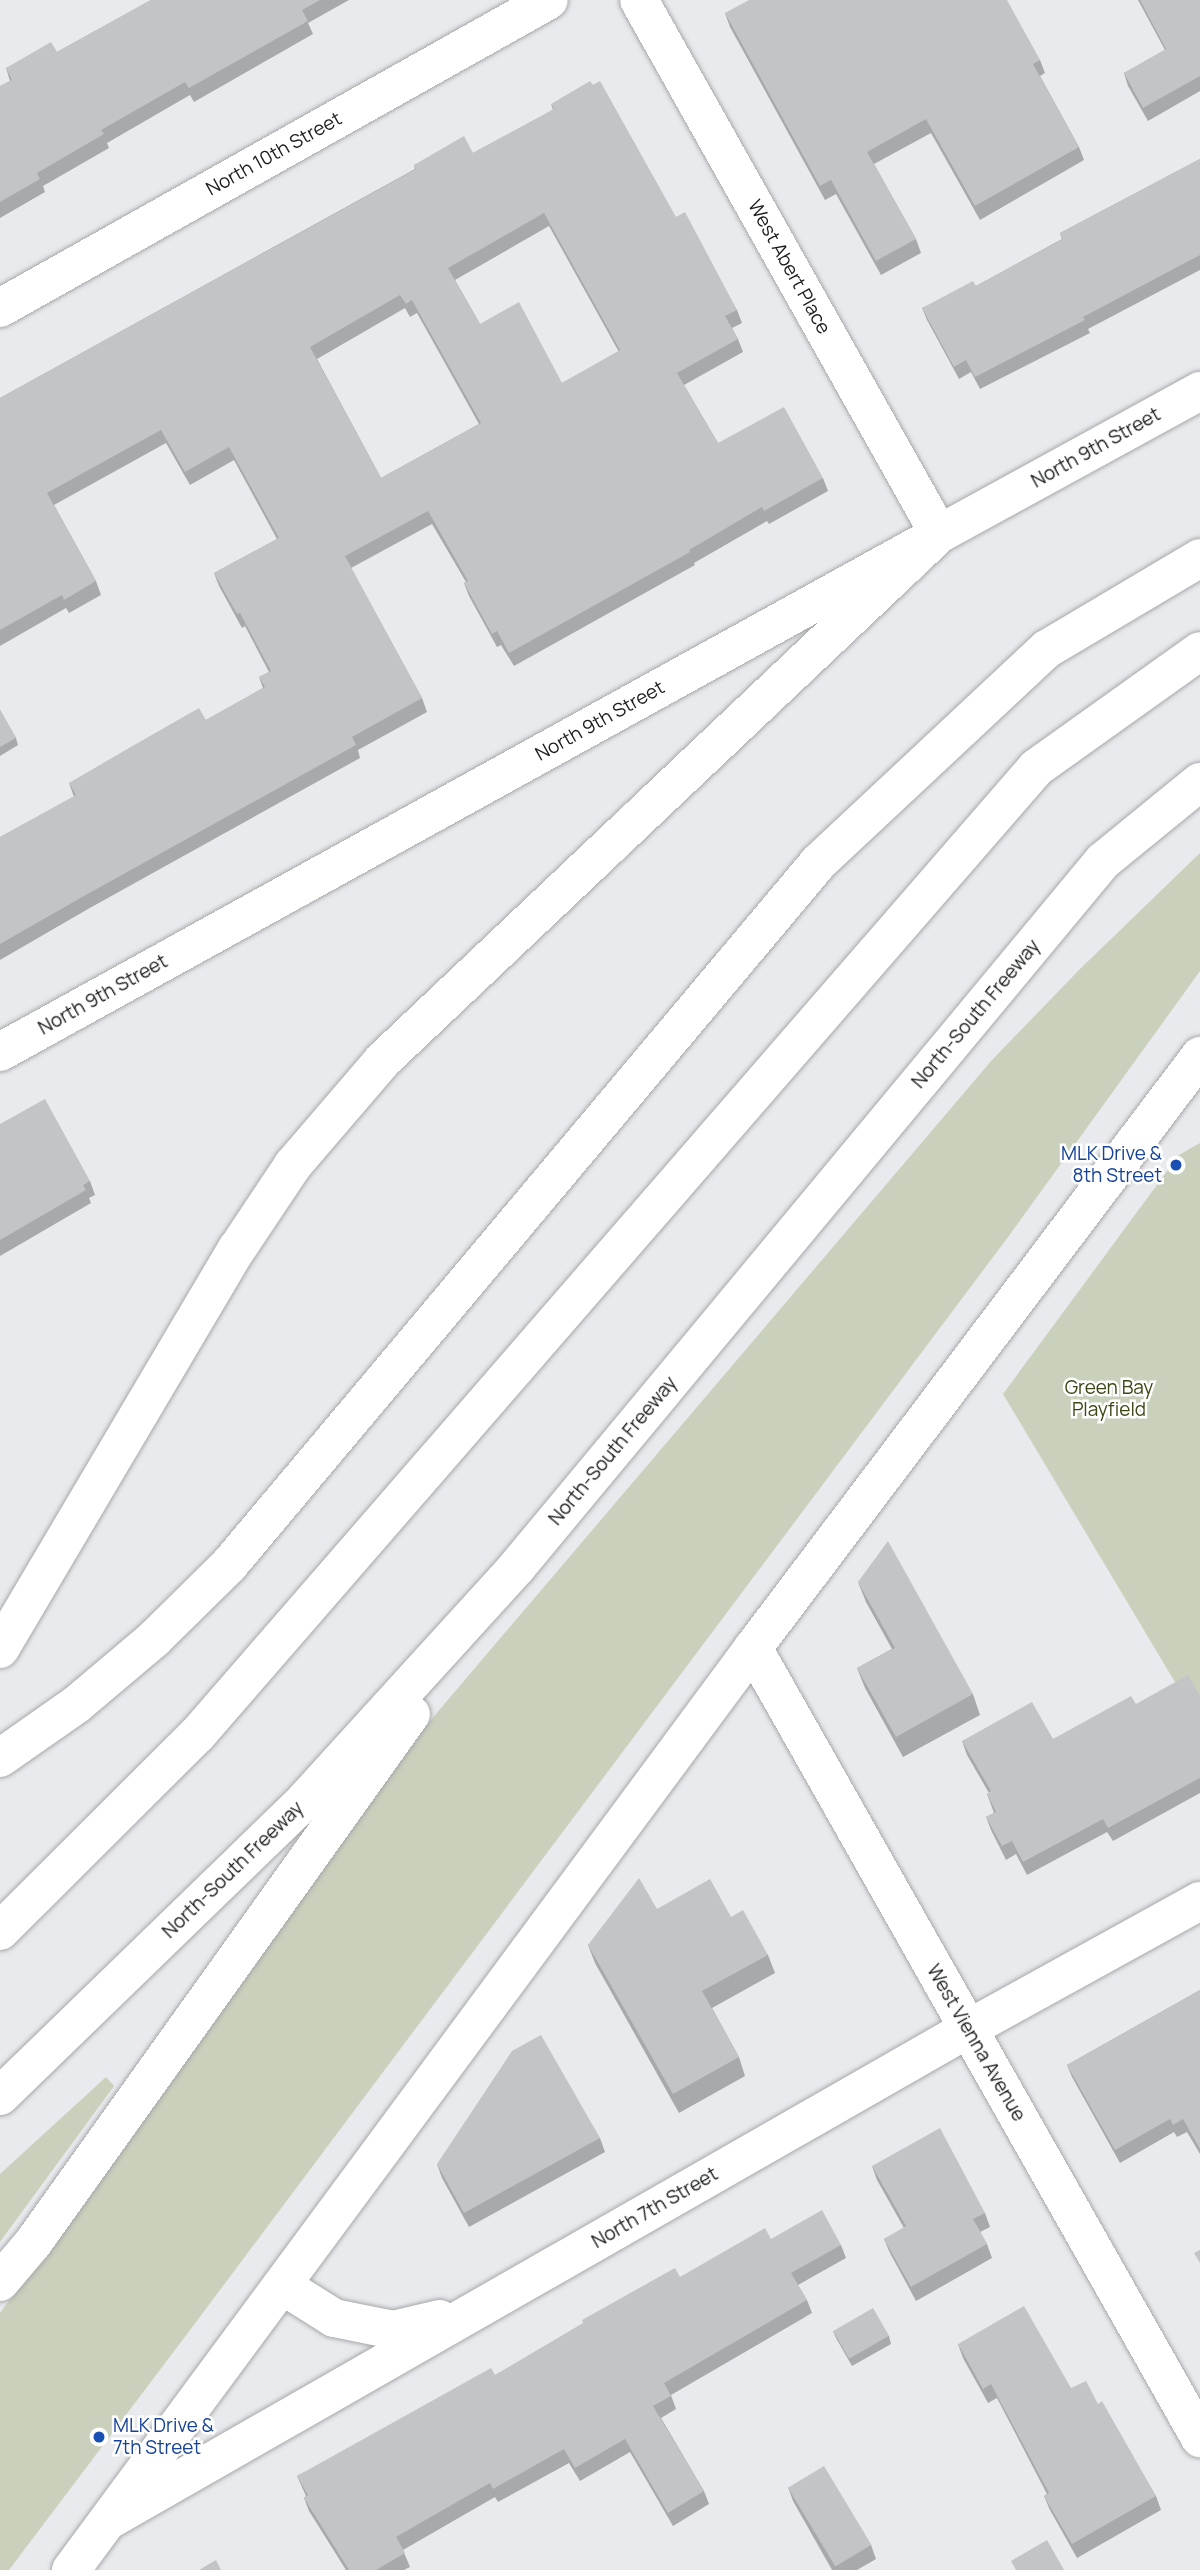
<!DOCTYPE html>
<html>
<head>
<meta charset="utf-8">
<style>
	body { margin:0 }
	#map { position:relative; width:1200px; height:2570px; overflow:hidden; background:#e9eaed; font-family:Manrope,sans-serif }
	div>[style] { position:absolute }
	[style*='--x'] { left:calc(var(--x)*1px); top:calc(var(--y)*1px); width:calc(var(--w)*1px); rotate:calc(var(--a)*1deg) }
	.green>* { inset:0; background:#c9d0bb }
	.roads { filter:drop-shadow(0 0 2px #a6a8aa) drop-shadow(0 0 2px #a6a8aa) }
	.street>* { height:38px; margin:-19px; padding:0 19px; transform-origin:19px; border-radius:19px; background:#fff }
	.secondary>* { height:38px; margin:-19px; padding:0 19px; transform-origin:19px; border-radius:19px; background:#fff }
	.highway>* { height:38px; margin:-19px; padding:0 19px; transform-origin:19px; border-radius:19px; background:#fff }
	.wall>* { inset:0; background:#a7a9aa }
	.building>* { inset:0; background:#c2c4c6; transform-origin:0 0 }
	.dots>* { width:19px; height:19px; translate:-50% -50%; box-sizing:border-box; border:4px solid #fff; border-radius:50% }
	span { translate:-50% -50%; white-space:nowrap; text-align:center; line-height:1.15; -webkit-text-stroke:5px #fff; paint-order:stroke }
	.street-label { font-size:19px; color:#1b1c1d }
	.transit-label { font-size:19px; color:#164399 }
	.right { translate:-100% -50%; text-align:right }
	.left { translate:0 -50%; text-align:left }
	.park-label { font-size:19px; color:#3c4816 }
</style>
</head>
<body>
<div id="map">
	<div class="green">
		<i style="clip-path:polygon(1200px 853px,1200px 971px,1011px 1233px,193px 2326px,9px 2570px,0 2570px,0 2313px,424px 1728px,992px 1060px,1080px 969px)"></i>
		<i style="clip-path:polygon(1200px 1143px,1200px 1724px,1003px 1394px,1179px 1155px)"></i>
		<i style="clip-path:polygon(106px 2077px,114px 2086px,0 2242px,0 2174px)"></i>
	</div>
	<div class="roads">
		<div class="street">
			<i style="--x:0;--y:308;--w:629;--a:-29.29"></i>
			<i style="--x:0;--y:1052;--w:1072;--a:-28.88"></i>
			<i style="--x:939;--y:534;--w:612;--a:-119.33"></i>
			<i style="--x:753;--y:1648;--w:908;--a:60.5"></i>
			<i style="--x:283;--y:2286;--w:60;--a:32.1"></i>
			<i style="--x:334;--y:2318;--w:60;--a:11.5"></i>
			<i style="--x:393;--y:2330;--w:48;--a:-13.2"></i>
			<i style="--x:111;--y:2519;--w:987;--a:-29.76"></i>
			<i style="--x:968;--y:2029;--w:265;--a:-28.9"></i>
		</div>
		<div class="secondary">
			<i style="--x:939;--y:534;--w:298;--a:-28.7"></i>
			<i style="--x:71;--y:2570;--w:1147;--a:-53.51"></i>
			<i style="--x:753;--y:1648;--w:742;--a:-52.94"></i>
		</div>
		<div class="highway">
			<i style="--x:0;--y:1649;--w:465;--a:-59.4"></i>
			<i style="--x:237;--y:1249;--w:101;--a:-56.3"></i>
			<i style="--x:293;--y:1165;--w:138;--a:-49.4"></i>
			<i style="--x:383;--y:1060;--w:765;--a:-43.41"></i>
			<i style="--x:0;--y:1758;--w:94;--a:-35"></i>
			<i style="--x:77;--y:1704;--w:102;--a:-40.2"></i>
			<i style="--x:155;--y:1638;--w:104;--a:-44.6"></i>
			<i style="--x:229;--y:1565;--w:916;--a:-50"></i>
			<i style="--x:818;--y:863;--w:313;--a:-43.1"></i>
			<i style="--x:1047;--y:649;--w:178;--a:-30.7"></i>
			<i style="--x:0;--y:1931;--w:278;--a:-44.9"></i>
			<i style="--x:197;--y:1735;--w:1280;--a:-49.05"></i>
			<i style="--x:1036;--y:768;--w:201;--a:-35.5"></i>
			<i style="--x:0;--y:2096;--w:425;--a:-44.1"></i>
			<i style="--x:305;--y:1800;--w:314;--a:-47.7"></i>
			<i style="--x:516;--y:1568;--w:919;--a:-50.3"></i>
			<i style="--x:1103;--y:861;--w:125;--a:-39.2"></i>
			<i style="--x:0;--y:2282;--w:51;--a:-49.8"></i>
			<i style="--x:33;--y:2243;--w:650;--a:-54.45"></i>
		</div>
	</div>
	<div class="wall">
		<i style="clip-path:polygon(151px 0,349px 0,308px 23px,313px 34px,194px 102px,190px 95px,107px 143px,109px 148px,43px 186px,45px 192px,0 218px,0 86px,10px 81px,6px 68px,57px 52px)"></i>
		<i style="clip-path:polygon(1138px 0,1200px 0,1200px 91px,1148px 121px,1128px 86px,1124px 73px,1165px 50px)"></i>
		<i style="clip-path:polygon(725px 13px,1040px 60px,1045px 73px,1040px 76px,1079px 147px,1084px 160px,980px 220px,931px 133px,874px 164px,916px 239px,921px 253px,881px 275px,836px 194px,825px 200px,730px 27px)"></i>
		<i style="clip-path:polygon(evenodd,551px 104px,676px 217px,737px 310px,742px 323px,732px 328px,738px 339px,743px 352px,684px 385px,718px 443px,823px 478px,828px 491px,769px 524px,767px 521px,694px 563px,695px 565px,514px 666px,501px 645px,497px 647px,469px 596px,464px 583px,466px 582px,432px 524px,351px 568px,422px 698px,427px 712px,358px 750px,360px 758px,88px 909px,0 960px,0 837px,74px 797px,69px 783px,206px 720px,263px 688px,259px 677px,269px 672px,245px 626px,242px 628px,219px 586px,214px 573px,277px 539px,234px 460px,190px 485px,166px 443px,54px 505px,96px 581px,101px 595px,69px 613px,66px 608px,0 646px,0 398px,415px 169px,414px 165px,473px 153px,553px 110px,551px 104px,549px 226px,619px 352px,562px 383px,480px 324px,455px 280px,549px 226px,551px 104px,405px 308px,410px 317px,417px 313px,479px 424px,381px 478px,317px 359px,405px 308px)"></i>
		<i style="clip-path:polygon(1200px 159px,1200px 270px,1088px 329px,1090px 333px,980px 389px,971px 372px,959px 379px,927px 320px,922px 308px,976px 286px,1062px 239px,1060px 233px)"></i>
		<i style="clip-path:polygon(0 710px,16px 738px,18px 745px,0 756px)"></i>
		<i style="clip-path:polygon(0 1124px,90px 1181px,95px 1195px,89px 1198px,91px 1203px,0 1256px)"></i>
		<i style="clip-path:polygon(858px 1582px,973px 1694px,980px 1715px,903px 1757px,865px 1688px,857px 1668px,892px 1649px,866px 1602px)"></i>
		<i style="clip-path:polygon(1200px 1696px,1200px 1793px,1113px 1841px,1107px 1832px,1027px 1875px,1016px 1854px,1006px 1860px,991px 1830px,986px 1817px,994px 1813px,987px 1794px,989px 1793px,967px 1755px,962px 1741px,1053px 1739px,1136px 1704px)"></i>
		<i style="clip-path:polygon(657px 1909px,731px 1917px,768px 1955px,775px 1973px,712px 2008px,739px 2057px,745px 2076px,679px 2113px,595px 1963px,588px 1945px)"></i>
		<i style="clip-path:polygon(1200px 1990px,1200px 2154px,1187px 2132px,1177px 2137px,1174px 2132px,1120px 2163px,1072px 2077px,1067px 2065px)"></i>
		<i style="clip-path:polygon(600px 2138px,605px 2152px,469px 2227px,442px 2178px,437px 2164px)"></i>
		<i style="clip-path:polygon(872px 2166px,985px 2213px,990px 2227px,980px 2232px,987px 2244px,992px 2258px,916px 2301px,890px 2253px,884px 2239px,904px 2228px,877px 2180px)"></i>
		<i style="clip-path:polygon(771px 2239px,841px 2245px,846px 2258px,798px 2285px,807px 2300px,812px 2313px,671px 2395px,676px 2409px,661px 2418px,704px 2491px,709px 2504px,673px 2526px,630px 2452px,580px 2481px,569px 2463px,498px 2502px,495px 2497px,403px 2550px,410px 2567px,404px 2570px,346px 2570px,309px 2511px,304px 2498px,306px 2496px,297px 2476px,495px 2375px,680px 2277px)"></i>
		<i style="clip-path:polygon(833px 2331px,889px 2336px,891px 2344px,852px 2366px,836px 2338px)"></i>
		<i style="clip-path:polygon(958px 2344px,1071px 2388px,1098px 2404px,1156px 2496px,1161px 2510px,1077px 2558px,1050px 2510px,1044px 2496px,1047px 2494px,997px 2398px,988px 2403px,963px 2358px)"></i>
		<i style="clip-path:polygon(788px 2487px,871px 2545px,876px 2559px,857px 2570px,832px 2570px,793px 2501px)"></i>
	</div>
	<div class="building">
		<i style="clip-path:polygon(151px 0,320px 0,302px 10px,308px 21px,189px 88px,185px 82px,101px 130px,104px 134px,37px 173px,40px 179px,0 202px,0 86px,12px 80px,6px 68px,51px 42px,57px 52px)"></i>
		<i style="clip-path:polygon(749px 0,1007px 0,1040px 60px,1033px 64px,1079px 147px,975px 206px,926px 119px,867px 152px,916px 239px,876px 261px,831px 180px,820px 186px,725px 13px)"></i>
		<i style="clip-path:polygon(1140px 0,1200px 0,1200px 76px,1143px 108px,1124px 73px,1166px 49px)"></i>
		<i style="clip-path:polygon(evenodd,590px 81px,593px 85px,600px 81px,676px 217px,685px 212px,737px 310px,725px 316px,738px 339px,677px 373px,718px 443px,784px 407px,823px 478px,764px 511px,762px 507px,689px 550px,690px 552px,509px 653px,497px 631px,492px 634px,464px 583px,468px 581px,428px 511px,345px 556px,422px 698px,352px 737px,356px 745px,84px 896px,0 944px,0 837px,76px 795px,69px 783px,129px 748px,199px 708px,206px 720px,265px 687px,259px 677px,271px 671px,240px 613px,237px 614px,214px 573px,279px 538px,229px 447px,185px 472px,161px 430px,47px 493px,96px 581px,64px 600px,62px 595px,0 630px,0 398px,416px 169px,414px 165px,464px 136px,473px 153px,554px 109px,551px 104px,590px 81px,544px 213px,620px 350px,562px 383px,519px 302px,480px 324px,448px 268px,544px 213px,590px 81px,400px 295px,406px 304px,412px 300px,481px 423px,381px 478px,310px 347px,400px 295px)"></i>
		<i style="clip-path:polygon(1200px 159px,1200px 255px,1083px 317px,1085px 320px,975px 377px,966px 360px,954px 367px,922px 308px,973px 281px,976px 286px,1063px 239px,1060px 233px)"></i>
		<i style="clip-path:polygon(0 710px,16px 738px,0 747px)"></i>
		<i style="clip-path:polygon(45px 1099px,90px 1181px,83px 1185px,86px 1190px,0 1240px,0 1124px)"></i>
		<i style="clip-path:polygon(888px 1541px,973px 1694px,896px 1737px,857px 1668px,895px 1648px,858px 1582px)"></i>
		<i style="clip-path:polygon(1188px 1675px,1200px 1696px,1200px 1778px,1108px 1828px,1103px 1819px,1023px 1862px,1012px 1841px,1002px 1846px,986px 1817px,996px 1812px,987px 1794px,991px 1791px,962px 1741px,1032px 1702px,1053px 1739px,1131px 1696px,1136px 1704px)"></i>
		<i style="clip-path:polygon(639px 1878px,657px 1909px,710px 1879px,731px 1917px,743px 1910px,768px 1955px,702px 1991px,739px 2057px,673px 2094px,588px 1945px)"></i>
		<i style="clip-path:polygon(1200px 1990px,1200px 2149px,1183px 2119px,1173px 2125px,1170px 2119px,1115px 2150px,1067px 2065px)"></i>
		<i style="clip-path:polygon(541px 2035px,600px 2138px,464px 2213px,437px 2164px,512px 2051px)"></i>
		<i style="clip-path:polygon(940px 2128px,985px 2213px,973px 2219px,987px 2244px,911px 2287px,884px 2239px,906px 2226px,872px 2166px)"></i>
		<i style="clip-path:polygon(822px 2210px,841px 2245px,791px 2273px,807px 2300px,664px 2383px,671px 2396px,653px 2406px,704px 2491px,668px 2513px,625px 2439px,575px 2468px,564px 2449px,493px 2489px,490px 2483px,396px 2537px,405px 2553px,376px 2570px,349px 2570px,304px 2498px,308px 2495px,297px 2476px,491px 2368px,495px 2375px,583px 2323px,582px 2320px,675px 2268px,680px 2277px,765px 2228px,771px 2239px)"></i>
		<i style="clip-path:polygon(1200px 2250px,1200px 2263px,1194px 2253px)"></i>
		<i style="clip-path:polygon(1024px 2306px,1071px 2388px,1086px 2381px,1098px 2404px,1102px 2401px,1156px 2496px,1072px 2544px,1044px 2496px,1049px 2493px,991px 2384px,983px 2389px,958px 2344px)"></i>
		<i style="left:873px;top:2308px;width:32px;height:46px;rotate:60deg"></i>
		<i style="left:824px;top:2466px;width:92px;height:42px;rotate:59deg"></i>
		<i style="clip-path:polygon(1047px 2540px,1064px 2570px,1016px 2570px,1011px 2561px)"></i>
		<i style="clip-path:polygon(216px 2560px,221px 2570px,199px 2570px)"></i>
	</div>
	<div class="dots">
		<i style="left:1176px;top:1165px;background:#1a4fb4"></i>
		<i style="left:99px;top:2437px;background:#1a4fb4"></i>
	</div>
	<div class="street-label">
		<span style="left:274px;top:154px;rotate:-29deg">North 10th Street</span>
		<span style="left:789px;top:267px;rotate:61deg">West Abert Place</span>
		<span style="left:1096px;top:448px;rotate:-29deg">North 9th Street</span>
		<span style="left:600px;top:721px;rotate:-29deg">North 9th Street</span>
		<span style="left:103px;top:995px;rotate:-29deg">North 9th Street</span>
		<span style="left:976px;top:1014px;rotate:-50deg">North-South Freeway</span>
		<span style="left:613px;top:1451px;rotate:-50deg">North-South Freeway</span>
		<span style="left:233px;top:1870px;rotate:-44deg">North-South Freeway</span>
		<span style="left:976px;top:2043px;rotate:60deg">West Vienna Avenue</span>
		<span style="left:655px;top:2208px;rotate:-30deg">North 7th Street</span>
	</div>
	<div class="transit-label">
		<span class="right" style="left:1162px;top:1165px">MLK Drive &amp;<br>8th Street</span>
		<span class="left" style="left:113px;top:2437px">MLK Drive &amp;<br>7th Street</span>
	</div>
	<div class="park-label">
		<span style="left:1109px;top:1399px">Green Bay<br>Playfield</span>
	</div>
</div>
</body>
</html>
